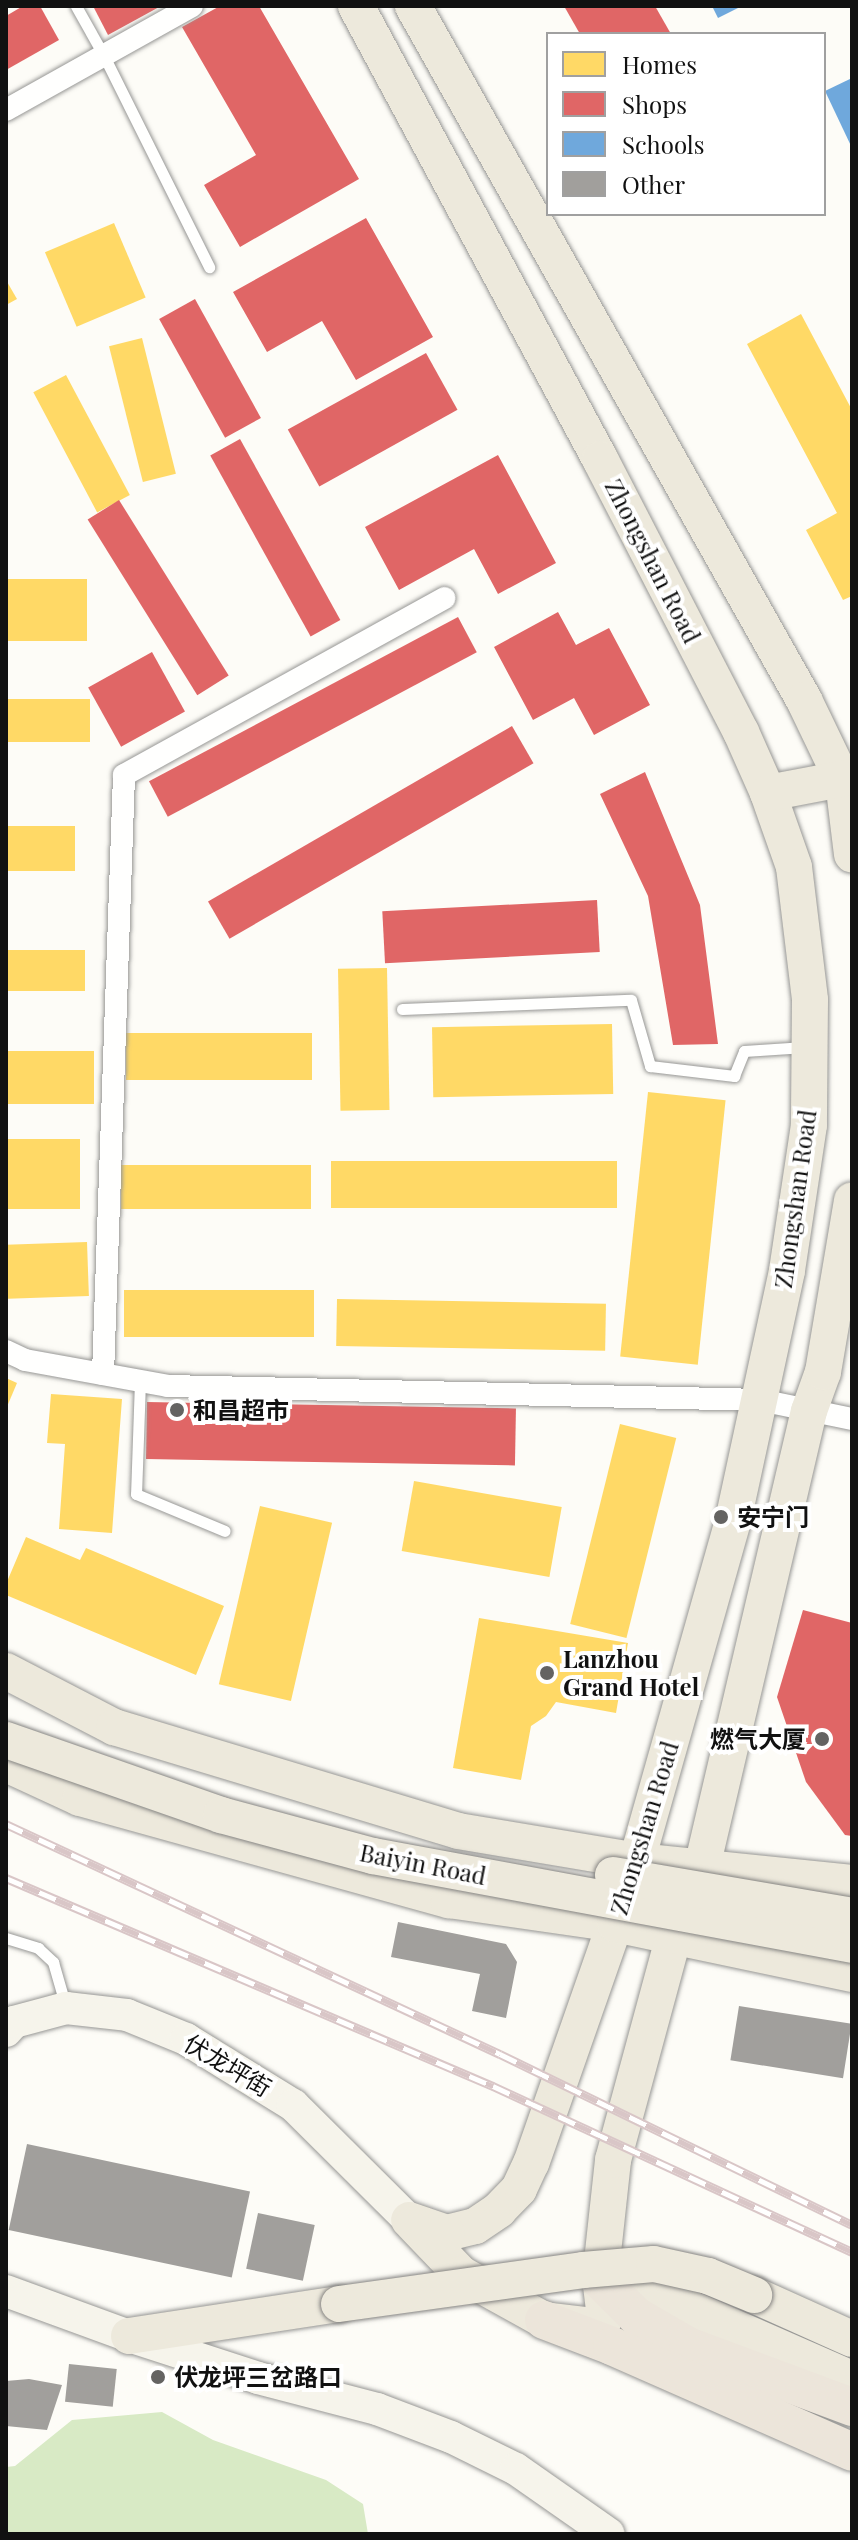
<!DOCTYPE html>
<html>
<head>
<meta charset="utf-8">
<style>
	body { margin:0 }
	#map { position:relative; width:858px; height:2540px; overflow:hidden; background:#fdfcf7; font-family:"Playfair Display","Noto Sans SC",serif }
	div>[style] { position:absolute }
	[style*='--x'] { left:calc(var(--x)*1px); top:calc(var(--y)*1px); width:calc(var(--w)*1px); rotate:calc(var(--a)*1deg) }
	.forest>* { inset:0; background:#d8eac5 }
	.homes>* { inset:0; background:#ffd966; transform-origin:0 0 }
	.shops>* { inset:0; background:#e06666; transform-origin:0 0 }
	.schools>* { inset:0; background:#6fa8dc }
	.building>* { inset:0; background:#a19f9c; transform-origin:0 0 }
	.roads { filter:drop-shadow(0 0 2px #979795) drop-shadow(0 0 2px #979795) }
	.service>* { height:11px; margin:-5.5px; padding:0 5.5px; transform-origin:5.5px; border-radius:5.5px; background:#fffffe }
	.minor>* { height:22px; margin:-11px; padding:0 11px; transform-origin:11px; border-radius:11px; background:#fffffe }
	.secondary>* { height:32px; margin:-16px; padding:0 16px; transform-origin:16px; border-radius:16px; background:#f6f4eb }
	.primary>* { height:36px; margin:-18px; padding:0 18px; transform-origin:18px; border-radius:18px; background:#ede9dc }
	.trunk>* { height:38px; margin:-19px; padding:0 19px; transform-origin:19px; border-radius:19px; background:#ece5da }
	.rail>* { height:9px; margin-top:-4.5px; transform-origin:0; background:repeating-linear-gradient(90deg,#fff 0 18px,#d9c6c7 0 36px); box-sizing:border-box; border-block:2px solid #d9c6c7 }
	.bridges { filter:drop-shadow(0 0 2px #858482) drop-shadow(0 0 2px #858482) }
	.primary-bridge>* { height:36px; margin:-18px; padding:0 18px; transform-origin:18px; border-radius:18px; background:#ede9dc }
	.dots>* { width:22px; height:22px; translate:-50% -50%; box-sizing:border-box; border:4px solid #fff; border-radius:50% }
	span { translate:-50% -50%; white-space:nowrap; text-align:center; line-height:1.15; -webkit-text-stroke:8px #fff; paint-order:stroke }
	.street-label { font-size:24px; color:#111 }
	.poi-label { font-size:24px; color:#111; font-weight:700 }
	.left { translate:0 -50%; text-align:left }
	.right { translate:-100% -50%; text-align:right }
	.frame { position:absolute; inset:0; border:8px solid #111; pointer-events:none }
	.legend { position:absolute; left:546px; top:32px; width:280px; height:184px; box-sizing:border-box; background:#fff; border:2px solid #a0a0a0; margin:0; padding:10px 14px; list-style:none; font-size:24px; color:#111 }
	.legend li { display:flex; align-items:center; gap:16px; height:40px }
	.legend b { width:40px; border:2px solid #a0a0a0 }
</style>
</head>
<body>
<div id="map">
	<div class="forest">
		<i style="clip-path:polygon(162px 2412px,213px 2440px,326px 2480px,363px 2504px,368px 2534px,6px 2534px,6px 2467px,15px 2466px,72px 2420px)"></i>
	</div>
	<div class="homes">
		<i style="left:114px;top:223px;width:81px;height:75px;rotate:67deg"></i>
		<i style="clip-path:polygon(6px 280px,17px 299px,6px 305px)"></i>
		<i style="clip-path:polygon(801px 314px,852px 410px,852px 596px,843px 600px,806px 530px,837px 513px,747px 344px)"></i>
		<i style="left:142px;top:338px;width:140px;height:34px;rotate:76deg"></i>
		<i style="left:66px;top:375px;width:136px;height:37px;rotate:62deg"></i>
		<i style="left:6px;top:579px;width:81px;height:62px"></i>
		<i style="left:6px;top:699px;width:84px;height:43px"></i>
		<i style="left:6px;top:826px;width:69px;height:45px"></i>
		<i style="left:6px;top:950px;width:79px;height:41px"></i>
		<i style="left:387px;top:968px;width:142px;height:49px;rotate:89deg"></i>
		<i style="left:612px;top:1024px;width:70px;height:180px;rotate:89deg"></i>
		<i style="left:312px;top:1033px;width:47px;height:186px;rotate:90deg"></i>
		<i style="left:6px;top:1051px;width:88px;height:53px"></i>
		<i style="left:648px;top:1092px;width:78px;height:266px;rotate:6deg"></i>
		<i style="left:6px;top:1139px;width:74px;height:70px"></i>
		<i style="left:617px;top:1161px;width:47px;height:286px;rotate:90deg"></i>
		<i style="left:311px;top:1165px;width:44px;height:190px;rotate:90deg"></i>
		<i style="left:87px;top:1242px;width:54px;height:81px;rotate:88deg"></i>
		<i style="left:124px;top:1290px;width:190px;height:47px"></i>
		<i style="left:337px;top:1299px;width:269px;height:47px;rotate:1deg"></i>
		<i style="clip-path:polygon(6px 1378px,17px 1383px,6px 1409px)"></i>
		<i style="clip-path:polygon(51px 1394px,122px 1399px,112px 1533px,59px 1529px,65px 1444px,47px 1443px)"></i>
		<i style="left:620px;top:1424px;width:58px;height:206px;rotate:14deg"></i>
		<i style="left:414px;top:1481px;width:150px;height:71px;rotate:10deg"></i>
		<i style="left:260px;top:1506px;width:74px;height:183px;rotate:13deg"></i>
		<i style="clip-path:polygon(26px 1537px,80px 1560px,86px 1548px,224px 1606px,196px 1675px,6px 1595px,6px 1584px)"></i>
		<i style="clip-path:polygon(479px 1618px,628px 1643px,616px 1713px,556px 1702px,546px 1716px,531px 1726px,521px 1780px,453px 1768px)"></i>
	</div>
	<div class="shops">
		<i style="clip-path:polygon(23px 6px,40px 6px,59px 40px,6px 70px,6px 16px)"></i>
		<i style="clip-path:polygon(93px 6px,161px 6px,108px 35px)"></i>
		<i style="clip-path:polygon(220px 6px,259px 6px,359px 179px,240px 247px,204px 185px,256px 155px,182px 27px)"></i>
		<i style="clip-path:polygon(564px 6px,655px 6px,671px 34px,580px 34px)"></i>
		<i style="clip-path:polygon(366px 218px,433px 337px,356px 380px,322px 321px,267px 352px,233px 292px)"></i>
		<i style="left:195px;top:299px;width:136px;height:41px;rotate:61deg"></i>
		<i style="left:426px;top:353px;width:65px;height:158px;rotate:61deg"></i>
		<i style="left:240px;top:439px;width:207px;height:34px;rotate:61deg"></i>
		<i style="clip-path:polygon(498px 455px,556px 563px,498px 594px,474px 549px,399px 590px,365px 527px)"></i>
		<i style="left:119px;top:500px;width:207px;height:37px;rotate:58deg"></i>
		<i style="clip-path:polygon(558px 612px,576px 645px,609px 628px,650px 705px,594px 735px,574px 698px,533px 720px,494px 647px)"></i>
		<i style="left:458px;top:617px;width:40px;height:350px;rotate:62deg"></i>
		<i style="left:152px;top:652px;width:68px;height:73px;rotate:61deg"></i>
		<i style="left:512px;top:726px;width:43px;height:351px;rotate:60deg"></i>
		<i style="clip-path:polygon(645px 772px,700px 905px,718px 1044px,673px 1045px,648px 896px,600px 794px)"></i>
		<i style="left:597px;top:900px;width:52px;height:215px;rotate:87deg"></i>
		<i style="left:147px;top:1402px;width:369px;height:57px;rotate:1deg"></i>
		<i style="clip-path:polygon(803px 1610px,852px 1623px,852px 1836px,845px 1835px,806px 1782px,777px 1697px)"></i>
	</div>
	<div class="schools">
		<i style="clip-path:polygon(712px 6px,742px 6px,718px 18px)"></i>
		<i style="clip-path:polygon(852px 78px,852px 148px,825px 91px)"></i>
	</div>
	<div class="building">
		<i style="clip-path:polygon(398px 1922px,506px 1944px,517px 1962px,506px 2018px,472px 2011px,480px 1974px,391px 1957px)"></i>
		<i style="left:739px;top:2006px;width:114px;height:55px;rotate:9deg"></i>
		<i style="left:27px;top:2144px;width:228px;height:88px;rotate:12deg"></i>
		<i style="left:258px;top:2213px;width:58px;height:57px;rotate:12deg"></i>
		<i style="left:69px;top:2364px;width:48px;height:38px;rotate:6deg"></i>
		<i style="clip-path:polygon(29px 2379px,62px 2385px,47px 2430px,6px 2426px,6px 2381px)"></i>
	</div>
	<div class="roads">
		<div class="service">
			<i style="--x:76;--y:6;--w:57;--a:60.8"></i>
			<i style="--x:104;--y:56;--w:236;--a:63.5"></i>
			<i style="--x:402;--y:1009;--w:229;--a:-2.3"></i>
			<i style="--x:631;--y:1000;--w:69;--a:73.9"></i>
			<i style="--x:650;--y:1066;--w:85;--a:6.8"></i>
			<i style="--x:734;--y:1076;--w:27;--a:-68"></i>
			<i style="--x:744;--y:1051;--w:61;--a:-3.8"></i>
			<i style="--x:140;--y:1381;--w:113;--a:92"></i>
			<i style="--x:136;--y:1494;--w:96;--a:22.6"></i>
			<i style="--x:6;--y:1938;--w:34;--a:17"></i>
			<i style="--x:38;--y:1948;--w:21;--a:43"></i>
			<i style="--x:53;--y:1962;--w:47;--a:73.9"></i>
		</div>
		<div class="minor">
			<i style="--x:6;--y:110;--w:213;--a:-29.2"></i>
			<i style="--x:6;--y:1351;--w:21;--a:25"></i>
			<i style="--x:25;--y:1360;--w:145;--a:10.3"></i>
			<i style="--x:168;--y:1386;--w:592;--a:1.35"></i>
			<i style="--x:760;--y:1400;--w:94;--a:11.7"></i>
			<i style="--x:103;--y:1374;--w:599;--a:-87.99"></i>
			<i style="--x:124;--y:775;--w:366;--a:-28.9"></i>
		</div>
		<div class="secondary">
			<i style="--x:6;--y:2031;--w:12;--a:-48"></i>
			<i style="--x:14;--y:2022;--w:54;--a:-15.1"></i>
			<i style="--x:66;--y:2008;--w:61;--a:6.5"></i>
			<i style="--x:127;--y:2015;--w:64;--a:22.1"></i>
			<i style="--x:186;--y:2039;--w:126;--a:31.7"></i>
			<i style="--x:293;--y:2105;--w:163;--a:44.8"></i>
			<i style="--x:6;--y:2291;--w:131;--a:20.1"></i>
			<i style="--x:129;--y:2336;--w:136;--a:18"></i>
			<i style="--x:258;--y:2378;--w:123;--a:14.6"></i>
			<i style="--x:377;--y:2409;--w:79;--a:20.7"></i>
			<i style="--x:451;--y:2437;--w:72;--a:26.2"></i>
			<i style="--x:516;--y:2469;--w:113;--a:35"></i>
		</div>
		<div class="primary">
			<i style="--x:356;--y:6;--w:515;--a:61.69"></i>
			<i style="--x:600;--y:459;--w:307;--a:62.7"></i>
			<i style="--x:741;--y:732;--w:67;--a:66.1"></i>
			<i style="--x:768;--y:793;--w:78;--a:70.6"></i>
			<i style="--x:794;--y:867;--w:134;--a:83.1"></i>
			<i style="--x:810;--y:1000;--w:125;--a:90.5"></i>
			<i style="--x:809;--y:1125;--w:148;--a:98.6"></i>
			<i style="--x:787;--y:1271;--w:256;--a:102.2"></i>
			<i style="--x:733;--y:1521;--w:353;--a:105.8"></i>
			<i style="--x:637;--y:1861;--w:320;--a:109.3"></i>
			<i style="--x:531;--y:2163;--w:29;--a:115"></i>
			<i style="--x:519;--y:2189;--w:29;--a:134"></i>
			<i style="--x:499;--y:2210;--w:29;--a:146"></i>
			<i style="--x:475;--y:2226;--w:29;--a:166"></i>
			<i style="--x:447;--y:2233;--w:40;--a:-161.1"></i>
			<i style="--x:413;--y:6;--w:797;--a:60.6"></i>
			<i style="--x:804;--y:700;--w:90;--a:64.3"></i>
			<i style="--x:843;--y:781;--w:74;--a:83"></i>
			<i style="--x:768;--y:793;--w:86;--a:-10.8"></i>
			<i style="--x:6;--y:1671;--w:122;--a:27.4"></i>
			<i style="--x:114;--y:1727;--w:359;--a:16.8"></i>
			<i style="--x:458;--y:1831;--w:181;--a:9.5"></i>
			<i style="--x:637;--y:1861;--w:216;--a:5.8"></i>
			<i style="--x:6;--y:1764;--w:81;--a:24.7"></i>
			<i style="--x:80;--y:1798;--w:383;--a:15.5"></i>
			<i style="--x:449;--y:1900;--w:168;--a:8.2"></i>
			<i style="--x:615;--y:1924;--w:242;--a:11.9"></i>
			<i style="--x:413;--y:2224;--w:69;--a:46.2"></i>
			<i style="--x:461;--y:2274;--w:95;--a:29"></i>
			<i style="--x:544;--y:2320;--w:49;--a:7"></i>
			<i style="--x:593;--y:2326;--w:14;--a:-34"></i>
			<i style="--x:605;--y:2318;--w:38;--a:-97"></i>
			<i style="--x:600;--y:2280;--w:121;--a:-83.8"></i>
			<i style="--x:613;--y:2160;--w:232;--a:-74.8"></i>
			<i style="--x:674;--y:1936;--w:74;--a:-67.9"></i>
			<i style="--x:702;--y:1867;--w:468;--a:-76.8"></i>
			<i style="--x:809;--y:1411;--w:41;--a:-70.3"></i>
			<i style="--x:823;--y:1372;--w:174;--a:-80.4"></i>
			<i style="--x:600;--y:2280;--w:43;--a:9.5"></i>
			<i style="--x:642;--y:2287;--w:229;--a:23.7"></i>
			<i style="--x:754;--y:2295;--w:107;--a:24.2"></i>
			<i style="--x:129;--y:2336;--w:212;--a:-8.7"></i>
		</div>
		<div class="trunk">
			<i style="--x:600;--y:2280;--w:51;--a:45"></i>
			<i style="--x:636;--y:2316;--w:60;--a:30"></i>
			<i style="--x:688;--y:2346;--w:175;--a:20.4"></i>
			<i style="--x:544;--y:2320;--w:73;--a:20.9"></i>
			<i style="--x:612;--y:2346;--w:262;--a:23.8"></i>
		</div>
	</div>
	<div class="rail">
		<i style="--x:6;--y:1824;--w:545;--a:24.97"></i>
		<i style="--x:500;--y:2054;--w:391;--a:25.9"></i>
		<i style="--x:6;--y:1878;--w:530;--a:23.13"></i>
		<i style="--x:493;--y:2086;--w:396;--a:24.8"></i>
	</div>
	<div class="bridges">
		<div class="primary-bridge">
			<i style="--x:6;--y:1740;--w:228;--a:19.2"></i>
			<i style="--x:221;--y:1815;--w:157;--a:15.1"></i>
			<i style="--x:373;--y:1856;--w:487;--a:10.5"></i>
			<i style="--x:613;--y:1875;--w:242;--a:9.7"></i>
			<i style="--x:339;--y:2304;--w:246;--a:-7.9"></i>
			<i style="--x:583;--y:2270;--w:71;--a:-4.8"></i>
			<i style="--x:654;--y:2264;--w:55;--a:12.5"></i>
			<i style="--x:708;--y:2276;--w:50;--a:22.4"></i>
		</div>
	</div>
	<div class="dots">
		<i style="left:177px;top:1410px;background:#646362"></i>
		<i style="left:721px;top:1517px;background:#646362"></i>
		<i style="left:547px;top:1673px;background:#646362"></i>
		<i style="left:822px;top:1739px;background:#646362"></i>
		<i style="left:158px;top:2377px;background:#646362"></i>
	</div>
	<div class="street-label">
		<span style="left:653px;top:561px;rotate:63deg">Zhongshan Road</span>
		<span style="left:795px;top:1199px;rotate:-82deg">Zhongshan Road</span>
		<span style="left:644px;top:1828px;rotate:-73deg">Zhongshan Road</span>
		<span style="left:423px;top:1864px;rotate:11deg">Baiyin Road</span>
		<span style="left:228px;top:2065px;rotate:31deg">伏龙坪街</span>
	</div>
	<div class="poi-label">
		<span class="left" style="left:193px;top:1410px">和昌超市</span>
		<span class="left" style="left:737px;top:1517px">安宁门</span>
		<span class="left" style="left:563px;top:1673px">Lanzhou<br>Grand Hotel</span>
		<span class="right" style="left:806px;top:1739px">燃气大厦</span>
		<span class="left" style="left:174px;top:2377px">伏龙坪三岔路口</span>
	</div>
	<div class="frame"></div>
	<ul class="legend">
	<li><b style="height:22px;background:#ffd966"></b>Homes</li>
	<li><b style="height:22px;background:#e06666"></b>Shops</li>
	<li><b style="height:22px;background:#6fa8dc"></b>Schools</li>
	<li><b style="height:22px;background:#a19f9c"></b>Other</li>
	</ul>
</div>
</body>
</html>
